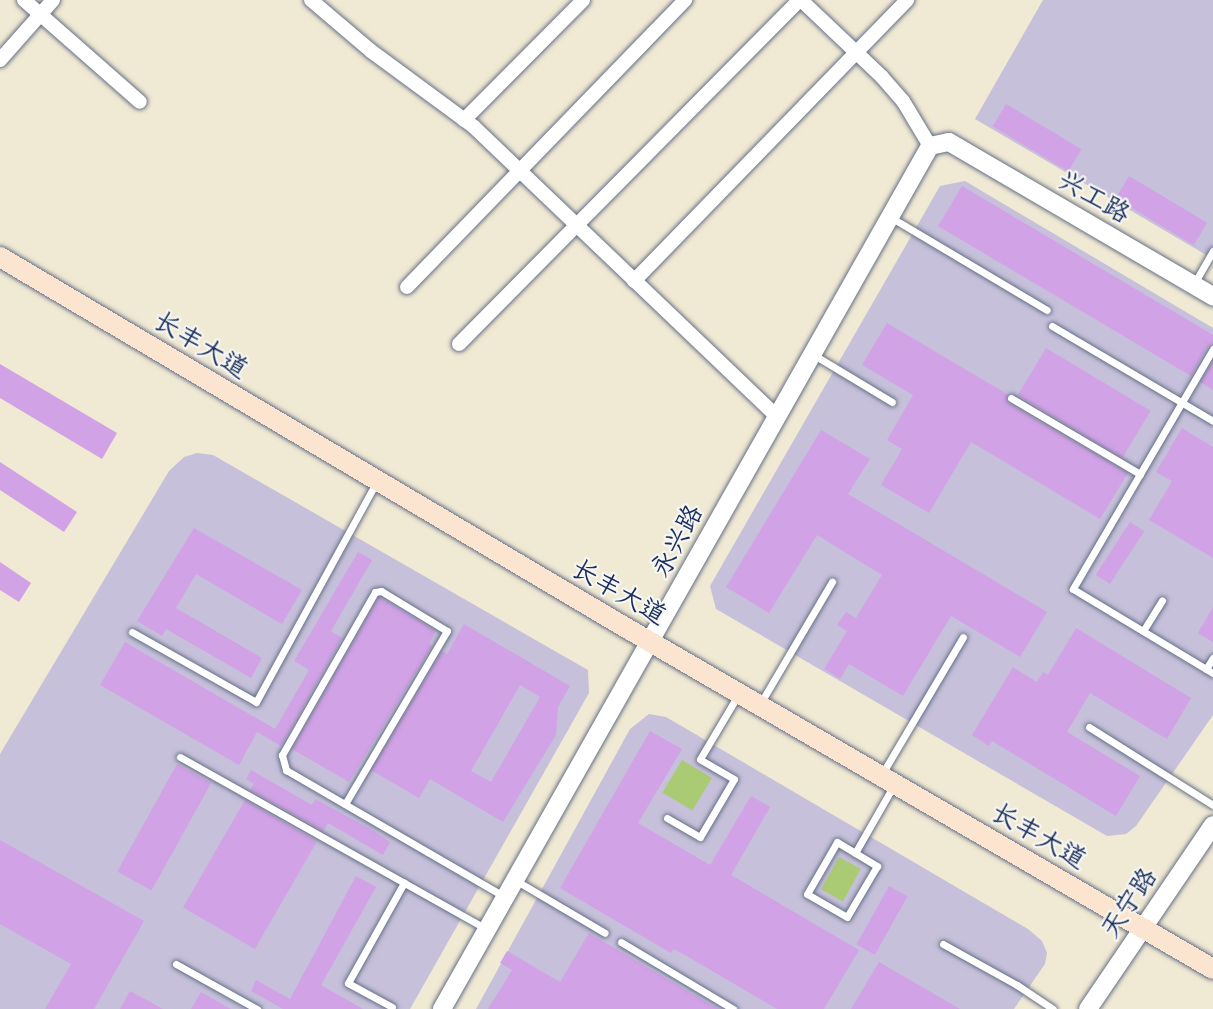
<!DOCTYPE html>
<html>
<head>
<meta charset="utf-8">
<style>
	body { margin:0 }
	#map { position:relative; width:1213px; height:1009px; overflow:hidden; background:#f0e9d3; font-family:Itim,"LXGW WenKai TC",sans-serif }
	div>[style] { position:absolute }
	[style*='--x'] { left:calc(var(--x)*1px); top:calc(var(--y)*1px); width:calc(var(--w)*1px); rotate:calc(var(--a)*1deg) }
	.industrial>* { inset:0; background:#c6c0da }
	.green>* { inset:0; background:#aacb73; transform-origin:0 0 }
	.building>* { inset:0; background:#d1a2e6; transform-origin:0 0 }
	.roads { filter:drop-shadow(0 0 2px #667087) drop-shadow(0 0 2px #667087) }
	.service>* { height:7px; margin:-3.5px; padding:0 3.5px; transform-origin:3.5px; border-radius:3.5px; background:#fff }
	.minor>* { height:14px; margin:-7px; padding:0 7px; transform-origin:7px; border-radius:7px; background:#fff }
	.tertiary>* { height:18px; margin:-9px; padding:0 9px; transform-origin:9px; border-radius:9px; background:#fff }
	.secondary>* { height:20px; margin:-10px; padding:0 10px; transform-origin:10px; border-radius:10px; background:#fce5d0 }
	span { translate:-50% -50%; white-space:nowrap; text-align:center; line-height:1.15; -webkit-text-stroke:4.5px #f6f6f2; paint-order:stroke }
	.street-label { font-size:26px; color:#1b2f5e }
</style>
</head>
<body>
<div id="map">
	<div class="industrial">
		<i style="clip-path:polygon(1043px 0,1213px 0,1213px 259px,975px 119px)"></i>
		<i style="clip-path:polygon(965px 181px,1213px 328px,1213px 715px,1136px 826px,1126px 834px,1107px 836px,716px 609px,710px 586px,940px 186px)"></i>
		<i style="clip-path:polygon(197px 453px,213px 455px,588px 670px,589px 693px,410px 1009px,0 1009px,0 754px,169px 471px,184px 457px)"></i>
		<i style="clip-path:polygon(649px 714px,666px 717px,1028px 929px,1042px 941px,1047px 953px,1045px 964px,1014px 1009px,476px 1009px,630px 729px)"></i>
	</div>
	<div class="green">
		<i style="left:682px;top:760px;width:35px;height:38px;rotate:31deg"></i>
		<i style="left:839px;top:857px;width:25px;height:37px;rotate:29deg"></i>
	</div>
	<div class="building">
		<i style="left:1006px;top:104px;width:88px;height:26px;rotate:31deg"></i>
		<i style="left:1129px;top:176px;width:91px;height:26px;rotate:31deg"></i>
		<i style="clip-path:polygon(962px 186px,1213px 335px,1213px 343px,1208px 346px,1191px 376px,938px 226px)"></i>
		<i style="clip-path:polygon(887px 323px,1007px 394px,1008px 403px,1128px 473px,1100px 519px,971px 442px,929px 513px,881px 485px,902px 449px,887px 440px,913px 395px,862px 365px)"></i>
		<i style="left:1046px;top:348px;width:122px;height:55px;rotate:31deg"></i>
		<i style="clip-path:polygon(1213px 360px,1213px 390px,1200px 382px)"></i>
		<i style="clip-path:polygon(0 364px,117px 433px,102px 459px,0 398px)"></i>
		<i style="clip-path:polygon(1182px 428px,1213px 447px,1213px 558px,1149px 520px,1172px 481px,1156px 472px)"></i>
		<i style="clip-path:polygon(821px 430px,870px 459px,848px 494px,1047px 612px,1020px 657px,951px 616px,903px 696px,849px 664px,840px 679px,824px 669px,847px 631px,837px 625px,846px 612px,856px 618px,882px 575px,817px 535px,769px 613px,726px 587px)"></i>
		<i style="clip-path:polygon(0 462px,77px 512px,64px 532px,0 490px)"></i>
		<i style="left:1130px;top:522px;width:17px;height:63px;rotate:33deg"></i>
		<i style="clip-path:polygon(194px 528px,302px 590px,282px 624px,196px 574px,176px 608px,262px 658px,251px 678px,166px 629px,162px 636px,137px 621px)"></i>
		<i style="clip-path:polygon(358px 552px,372px 560px,331px 631px,342px 638px,281px 746px,257px 732px,239px 765px,100px 685px,125px 642px,275px 729px,309px 670px,294px 661px)"></i>
		<i style="clip-path:polygon(0 562px,31px 583px,19px 602px,0 590px)"></i>
		<i style="clip-path:polygon(379px 597px,436px 631px,429px 644px,432px 646px,349px 782px,292px 749px)"></i>
		<i style="clip-path:polygon(1213px 607px,1213px 642px,1198px 633px)"></i>
		<i style="clip-path:polygon(evenodd,464px 624px,570px 686px,558px 707px,556px 735px,503px 822px,430px 779px,419px 798px,371px 770px,442px 651px,447px 654px,464px 624px,520px 685px,540px 697px,491px 782px,471px 771px,520px 685px)"></i>
		<i style="clip-path:polygon(1076px 628px,1191px 698px,1167px 739px,1090px 693px,1067px 732px,1140px 776px,1116px 816px,992px 741px,989px 746px,972px 735px,1013px 667px,1037px 682px,1043px 672px,1048px 675px)"></i>
		<i style="clip-path:polygon(650px 731px,682px 749px,638px 823px,710px 865px,751px 796px,770px 807px,731px 875px,859px 950px,824px 1009px,777px 1009px,685px 955px,673px 949px,671px 953px,560px 888px)"></i>
		<i style="left:177px;top:764px;width:39px;height:123px;rotate:29deg"></i>
		<i style="clip-path:polygon(251px 770px,312px 805px,315px 799px,374px 831px,390px 842px,383px 855px,328px 823px,323px 831px,250px 790px,254px 784px,246px 779px)"></i>
		<i style="left:245px;top:800px;width:83px;height:124px;rotate:30deg"></i>
		<i style="clip-path:polygon(0 840px,144px 921px,94px 1009px,45px 1009px,71px 964px,0 924px)"></i>
		<i style="clip-path:polygon(356px 876px,376px 887px,321px 985px,363px 1009px,283px 1009px,251px 991px,256px 980px,290px 999px)"></i>
		<i style="left:889px;top:886px;width:21px;height:67px;rotate:29deg"></i>
		<i style="clip-path:polygon(589px 933px,696px 996px,719px 1009px,488px 1009px,512px 970px,500px 963px,507px 951px,560px 982px)"></i>
		<i style="clip-path:polygon(879px 962px,960px 1009px,851px 1009px)"></i>
		<i style="clip-path:polygon(130px 991px,163px 1009px,120px 1009px)"></i>
		<i style="clip-path:polygon(201px 992px,231px 1009px,191px 1009px)"></i>
	</div>
	<div class="roads">
		<div class="service">
			<i style="--x:892;--y:218;--w:180;--a:30.7"></i>
			<i style="--x:1195;--y:282;--w:36;--a:-60"></i>
			<i style="--x:1052;--y:326;--w:187;--a:30.5"></i>
			<i style="--x:1213;--y:349;--w:278;--a:120.3"></i>
			<i style="--x:1073;--y:589;--w:163;--a:31"></i>
			<i style="--x:814;--y:355;--w:91;--a:31.1"></i>
			<i style="--x:1011;--y:398;--w:150;--a:30.5"></i>
			<i style="--x:1143;--y:631;--w:36;--a:-58"></i>
			<i style="--x:132;--y:632;--w:142;--a:29.4"></i>
			<i style="--x:256;--y:702;--w:250;--a:-61.3"></i>
			<i style="--x:1206;--y:669;--w:13;--a:-58"></i>
			<i style="--x:760;--y:704;--w:142;--a:-59.5"></i>
			<i style="--x:1089;--y:727;--w:146;--a:32.2"></i>
			<i style="--x:180;--y:757;--w:351;--a:29.3"></i>
			<i style="--x:882;--y:774;--w:159;--a:-59.4"></i>
			<i style="--x:345;--y:804;--w:201;--a:-59.5"></i>
			<i style="--x:447;--y:631;--w:77;--a:-148.8"></i>
			<i style="--x:381;--y:591;--w:6;--a:171"></i>
			<i style="--x:375;--y:592;--w:188;--a:119.7"></i>
			<i style="--x:282;--y:755;--w:16;--a:75"></i>
			<i style="--x:286;--y:770;--w:253;--a:30.1"></i>
			<i style="--x:667;--y:818;--w:38;--a:30"></i>
			<i style="--x:700;--y:837;--w:67;--a:-59.6"></i>
			<i style="--x:734;--y:779;--w:39;--a:-150"></i>
			<i style="--x:700;--y:759;--w:74;--a:-59.3"></i>
			<i style="--x:837;--y:842;--w:47;--a:31"></i>
			<i style="--x:877;--y:866;--w:59;--a:120.5"></i>
			<i style="--x:847;--y:917;--w:46;--a:-150.1"></i>
			<i style="--x:807;--y:894;--w:60;--a:-60"></i>
			<i style="--x:855;--y:853;--w:78;--a:-60.2"></i>
			<i style="--x:515;--y:880;--w:104;--a:30.5"></i>
			<i style="--x:621;--y:942;--w:131;--a:30.9"></i>
			<i style="--x:943;--y:944;--w:85;--a:29"></i>
			<i style="--x:1017;--y:985;--w:43;--a:33.7"></i>
			<i style="--x:176;--y:964;--w:93;--a:29.1"></i>
			<i style="--x:392;--y:1007;--w:50;--a:-151.4"></i>
			<i style="--x:348;--y:983;--w:115;--a:-60.8"></i>
		</div>
		<div class="minor">
			<i style="--x:24;--y:0;--w:154;--a:41.3"></i>
			<i style="--x:311;--y:0;--w:79;--a:40.4"></i>
			<i style="--x:371;--y:51;--w:128;--a:36.4"></i>
			<i style="--x:474;--y:127;--w:419;--a:43.7"></i>
			<i style="--x:801;--y:0;--w:112;--a:43.5"></i>
			<i style="--x:882;--y:77;--w:32;--a:49"></i>
			<i style="--x:903;--y:101;--w:52;--a:59"></i>
			<i style="--x:0;--y:60;--w:80;--a:-48.5"></i>
			<i style="--x:464;--y:120;--w:169;--a:-45.2"></i>
			<i style="--x:634;--y:281;--w:392;--a:-45.8"></i>
			<i style="--x:407;--y:287;--w:400;--a:-45.9"></i>
			<i style="--x:459;--y:344;--w:484;--a:-45.3"></i>
		</div>
		<div class="tertiary">
			<i style="--x:442;--y:1009;--w:991;--a:-60.51"></i>
			<i style="--x:930;--y:146;--w:19;--a:-12"></i>
			<i style="--x:949;--y:142;--w:306;--a:30.3"></i>
			<i style="--x:1088;--y:1009;--w:222;--a:-55.8"></i>
		</div>
		<div class="secondary">
			<i style="--x:0;--y:257;--w:724;--a:30.64"></i>
			<i style="--x:623;--y:626;--w:682;--a:30.17"></i>
		</div>
	</div>
	<div class="street-label">
		<span style="left:1094px;top:197px;rotate:30deg">兴工路</span>
		<span style="left:201px;top:345px;rotate:31deg">长丰大道</span>
		<span style="left:677px;top:541px;rotate:-61deg">永兴路</span>
		<span style="left:619px;top:592px;rotate:30deg">长丰大道</span>
		<span style="left:1039px;top:836px;rotate:30deg">长丰大道</span>
		<span style="left:1129px;top:903px;rotate:-56deg">天宁路</span>
	</div>
</div>
</body>
</html>
